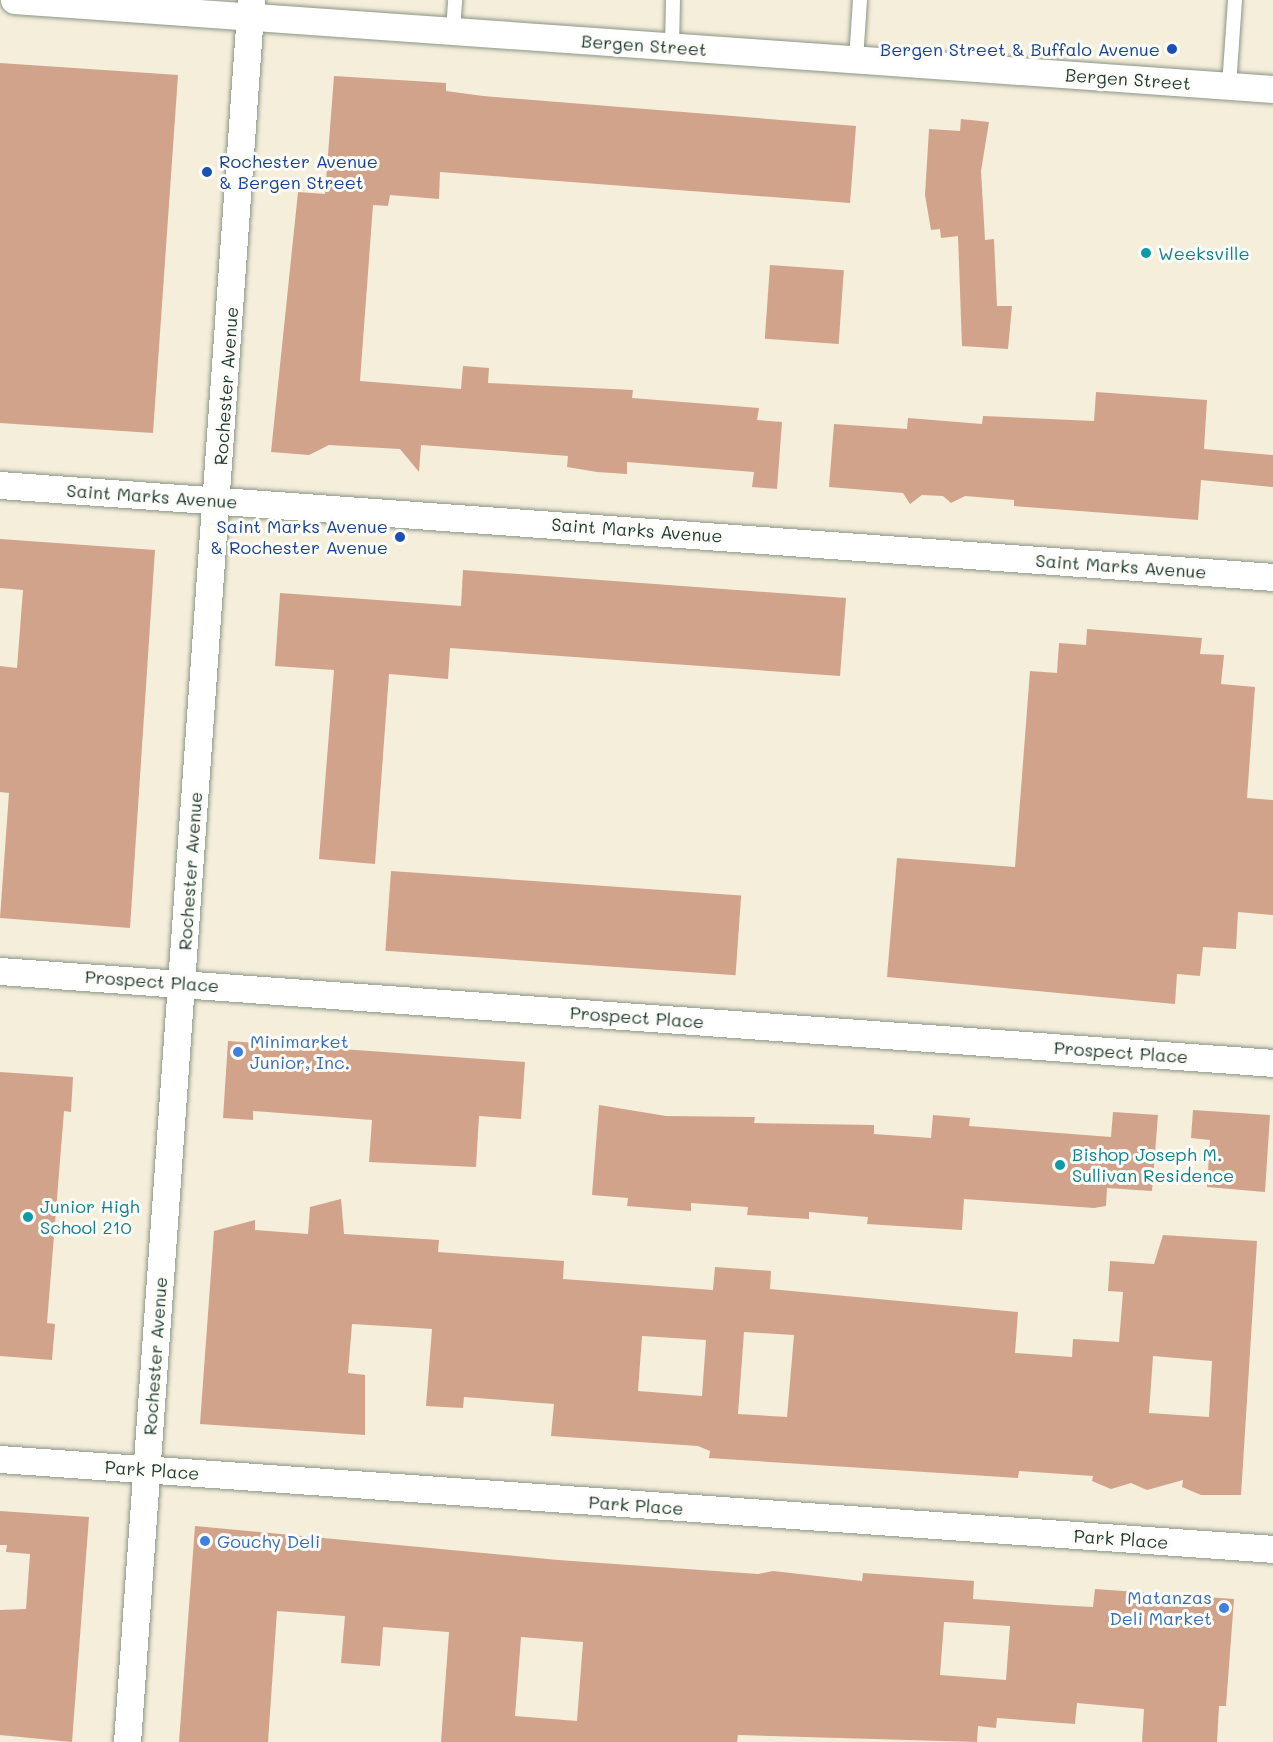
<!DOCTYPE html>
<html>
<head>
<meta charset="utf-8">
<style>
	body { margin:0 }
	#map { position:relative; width:1273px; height:1742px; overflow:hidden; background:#f5eeda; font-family:Mali,sans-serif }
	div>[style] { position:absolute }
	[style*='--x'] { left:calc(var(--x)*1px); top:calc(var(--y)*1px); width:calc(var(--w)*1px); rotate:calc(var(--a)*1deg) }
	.building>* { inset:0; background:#d1a38b; transform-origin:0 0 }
	.roads { filter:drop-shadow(0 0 2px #8a9687) drop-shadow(0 0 2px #8a9687) }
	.lane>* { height:14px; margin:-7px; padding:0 7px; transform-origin:7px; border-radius:7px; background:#fff }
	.street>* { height:27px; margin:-13.5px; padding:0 13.5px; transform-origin:13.5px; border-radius:13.5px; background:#fff }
	.dots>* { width:16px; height:16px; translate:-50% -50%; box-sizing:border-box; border:3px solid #fdfcf7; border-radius:50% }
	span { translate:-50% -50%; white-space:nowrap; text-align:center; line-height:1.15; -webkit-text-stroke:6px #fdfcf7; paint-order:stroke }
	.street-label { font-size:18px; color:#1f3d34 }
	.transit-label { font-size:18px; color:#164399 }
	.right { translate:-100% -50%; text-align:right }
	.left { translate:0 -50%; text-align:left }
	.culture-label { font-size:18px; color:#0d838f }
	.shop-label { font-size:18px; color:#366cbe }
</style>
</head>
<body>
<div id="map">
	<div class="building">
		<i style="clip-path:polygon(0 63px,178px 75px,153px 433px,0 423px)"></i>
		<i style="clip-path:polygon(334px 76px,446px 83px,446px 91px,483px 96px,856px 126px,850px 203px,440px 172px,439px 199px,390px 195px,388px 206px,373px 205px,360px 381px,461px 389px,463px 366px,489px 368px,488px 383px,633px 390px,632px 398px,759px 408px,757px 420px,782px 422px,777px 489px,752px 487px,754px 472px,627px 462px,627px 474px,597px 472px,567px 467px,568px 456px,489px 450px,421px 445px,419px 472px,400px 449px,329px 445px,309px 455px,271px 452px,298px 192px,325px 194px)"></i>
		<i style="clip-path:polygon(961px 119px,989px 122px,981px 171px,985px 240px,994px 239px,997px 306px,1012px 306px,1008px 349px,962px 346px,958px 236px,941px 238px,940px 229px,931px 230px,925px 195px,929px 129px,960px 131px)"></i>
		<i style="left:770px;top:265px;width:74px;height:74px;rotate:4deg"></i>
		<i style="clip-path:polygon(1096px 392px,1207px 400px,1204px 449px,1273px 455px,1273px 487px,1201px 480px,1198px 520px,1014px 506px,1014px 500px,965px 496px,951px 503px,943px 496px,922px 495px,910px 504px,903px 493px,829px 487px,834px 424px,907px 429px,908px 418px,982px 424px,983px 416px,1094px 421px)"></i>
		<i style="clip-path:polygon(0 539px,155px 550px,130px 928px,0 918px,9px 793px,0 792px,0 666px,17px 668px,23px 590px,0 588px)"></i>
		<i style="clip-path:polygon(463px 570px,846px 598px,840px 676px,450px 648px,448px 679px,389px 674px,375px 864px,319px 859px,334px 670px,275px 666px,280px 593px,461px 606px)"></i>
		<i style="clip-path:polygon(1087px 629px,1202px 638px,1200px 654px,1224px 655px,1221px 684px,1255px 687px,1247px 798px,1273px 800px,1273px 915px,1238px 912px,1236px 949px,1203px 947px,1200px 976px,1177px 974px,1175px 1004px,887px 977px,897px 858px,1015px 867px,1030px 671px,1057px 673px,1059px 643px,1086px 645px)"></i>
		<i style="left:391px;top:871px;width:351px;height:80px;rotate:4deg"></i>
		<i style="clip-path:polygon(228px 1041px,525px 1062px,521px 1119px,479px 1116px,476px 1167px,369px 1162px,372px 1120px,253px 1111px,253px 1120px,223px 1118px)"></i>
		<i style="clip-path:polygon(0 1072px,73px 1077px,71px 1112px,64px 1111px,47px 1323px,55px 1324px,52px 1360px,0 1356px)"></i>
		<i style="clip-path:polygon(599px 1105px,666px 1116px,755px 1117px,754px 1123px,874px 1125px,874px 1134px,931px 1138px,933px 1115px,970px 1118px,969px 1126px,1111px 1137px,1113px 1112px,1158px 1115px,1152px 1191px,1107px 1188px,1106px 1206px,1094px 1208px,964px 1199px,962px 1230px,867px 1224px,868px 1217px,809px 1212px,809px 1219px,747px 1215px,748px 1207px,691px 1203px,691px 1211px,627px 1206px,628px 1198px,592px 1195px)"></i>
		<i style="clip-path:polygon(1193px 1110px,1270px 1115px,1265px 1192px,1207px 1187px,1210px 1140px,1191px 1138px)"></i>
		<i style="clip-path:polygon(evenodd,341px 1199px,344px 1234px,439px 1240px,438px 1252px,564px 1261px,563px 1279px,713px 1290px,715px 1267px,771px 1271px,770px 1289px,1018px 1312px,1015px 1353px,1072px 1357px,1073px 1339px,1119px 1342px,1123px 1292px,1108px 1291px,1110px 1261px,1154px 1264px,1163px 1235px,1257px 1241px,1241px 1495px,1201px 1495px,1182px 1487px,1183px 1480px,1147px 1490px,1131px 1483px,1111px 1489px,1092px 1481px,1093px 1476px,1019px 1471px,1018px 1478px,709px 1458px,710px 1451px,698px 1446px,551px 1436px,554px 1404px,464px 1397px,463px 1408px,426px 1406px,432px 1329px,403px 1327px,352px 1324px,348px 1373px,365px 1375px,365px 1435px,200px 1424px,214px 1231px,255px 1220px,255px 1230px,308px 1234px,310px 1207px,341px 1199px,744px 1332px,794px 1335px,787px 1417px,738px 1414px,744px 1332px,341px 1199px,642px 1336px,706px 1340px,702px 1396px,638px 1391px,642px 1336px,341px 1199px,1153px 1356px,1212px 1361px,1209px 1417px,1149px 1413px,1153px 1356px)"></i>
		<i style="clip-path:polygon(0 1511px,89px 1517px,72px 1742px,0 1735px,0 1610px,26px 1609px,30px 1554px,6px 1552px,7px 1545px,0 1545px)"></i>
		<i style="clip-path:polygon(evenodd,195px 1526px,558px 1560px,758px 1574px,773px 1571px,862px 1581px,863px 1573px,974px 1581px,973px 1599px,1055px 1605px,1093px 1607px,1095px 1589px,1234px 1599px,1226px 1706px,1219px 1706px,1217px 1742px,1142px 1742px,1144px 1709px,1077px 1703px,1075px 1724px,997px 1718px,996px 1728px,978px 1726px,977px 1742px,738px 1735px,737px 1742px,441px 1742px,449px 1632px,383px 1627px,380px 1666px,341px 1663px,345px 1616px,277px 1611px,268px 1742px,179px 1742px,195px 1526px,944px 1622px,1010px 1626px,1006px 1680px,940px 1675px,944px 1622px,195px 1526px,521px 1637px,583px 1642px,577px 1721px,515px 1716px,521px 1637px)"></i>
	</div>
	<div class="roads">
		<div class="lane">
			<i style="--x:453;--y:31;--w:31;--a:-86"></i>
			<i style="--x:672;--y:47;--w:47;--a:-88.8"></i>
			<i style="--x:856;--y:60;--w:60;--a:-86.2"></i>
			<i style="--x:1229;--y:86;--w:86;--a:-86"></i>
		</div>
		<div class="street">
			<i style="--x:14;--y:0;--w:1262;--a:4.04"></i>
			<i style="--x:0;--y:485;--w:1276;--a:4.13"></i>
			<i style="--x:0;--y:971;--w:1276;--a:4.13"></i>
			<i style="--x:0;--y:1459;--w:1276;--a:4.04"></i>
			<i style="--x:127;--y:1742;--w:1746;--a:-85.93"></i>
		</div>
	</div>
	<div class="dots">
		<i style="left:1172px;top:49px;background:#1a4fb4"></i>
		<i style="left:207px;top:172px;background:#1a4fb4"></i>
		<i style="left:1146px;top:253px;background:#0f9aa8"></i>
		<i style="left:400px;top:537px;background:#1a4fb4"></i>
		<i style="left:238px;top:1052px;background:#3f7fe0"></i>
		<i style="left:1060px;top:1165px;background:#0f9aa8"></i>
		<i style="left:28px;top:1217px;background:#0f9aa8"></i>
		<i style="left:205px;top:1541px;background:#3f7fe0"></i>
		<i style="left:1224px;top:1608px;background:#3f7fe0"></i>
	</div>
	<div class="street-label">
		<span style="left:644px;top:45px;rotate:4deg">Bergen Street</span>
		<span style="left:1128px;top:79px;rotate:4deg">Bergen Street</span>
		<span style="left:226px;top:386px;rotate:-86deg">Rochester Avenue</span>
		<span style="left:152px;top:496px;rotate:4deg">Saint Marks Avenue</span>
		<span style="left:637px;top:530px;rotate:4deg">Saint Marks Avenue</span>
		<span style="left:1121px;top:566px;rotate:4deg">Saint Marks Avenue</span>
		<span style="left:190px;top:871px;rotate:-86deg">Rochester Avenue</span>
		<span style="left:152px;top:981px;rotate:4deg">Prospect Place</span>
		<span style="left:637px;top:1017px;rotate:4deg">Prospect Place</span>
		<span style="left:1121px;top:1052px;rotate:4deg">Prospect Place</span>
		<span style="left:155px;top:1356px;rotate:-86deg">Rochester Avenue</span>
		<span style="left:152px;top:1470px;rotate:4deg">Park Place</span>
		<span style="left:636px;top:1505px;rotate:4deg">Park Place</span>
		<span style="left:1121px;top:1539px;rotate:4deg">Park Place</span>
	</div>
	<div class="transit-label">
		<span class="right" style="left:1160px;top:49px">Bergen Street &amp; Buffalo Avenue</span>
		<span class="left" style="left:219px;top:172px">Rochester Avenue<br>&amp; Bergen Street</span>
		<span class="right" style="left:388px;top:537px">Saint Marks Avenue<br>&amp; Rochester Avenue</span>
	</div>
	<div class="culture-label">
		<span class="left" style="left:1158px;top:253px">Weeksville</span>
		<span class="left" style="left:1072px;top:1165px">Bishop Joseph M.<br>Sullivan Residence</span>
		<span class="left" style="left:40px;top:1217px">Junior High<br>School 210</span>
	</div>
	<div class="shop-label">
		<span class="left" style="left:250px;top:1052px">Minimarket<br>Junior, Inc.</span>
		<span class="left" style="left:217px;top:1541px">Gouchy Deli</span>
		<span class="right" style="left:1212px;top:1608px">Matanzas<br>Deli Market</span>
	</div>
</div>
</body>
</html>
